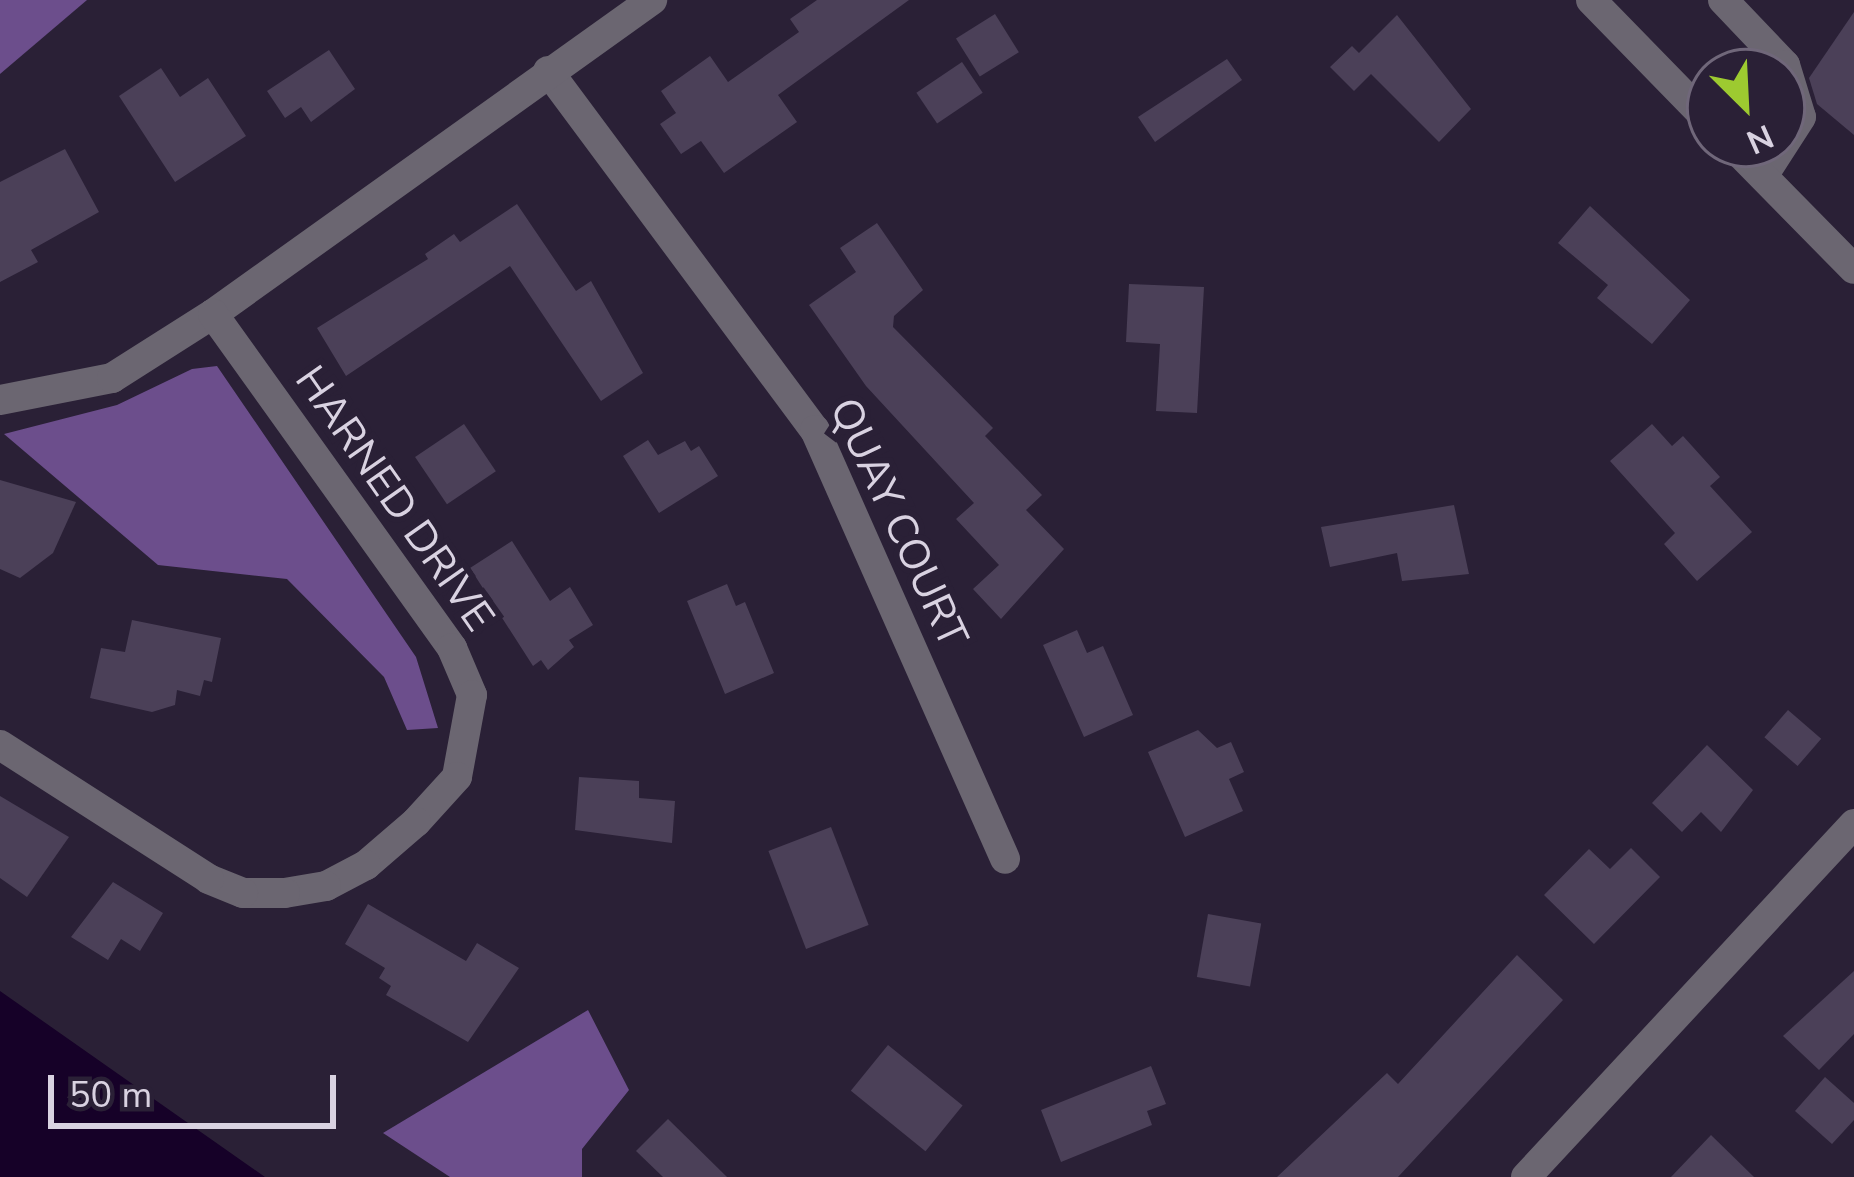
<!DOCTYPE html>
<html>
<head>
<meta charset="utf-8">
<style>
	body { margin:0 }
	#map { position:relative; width:1854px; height:1177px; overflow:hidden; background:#2a2036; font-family:"Nunito Sans",sans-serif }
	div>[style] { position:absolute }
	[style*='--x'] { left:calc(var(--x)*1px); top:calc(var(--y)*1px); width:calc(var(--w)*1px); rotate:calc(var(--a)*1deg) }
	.forest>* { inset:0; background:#6c4e8c }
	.water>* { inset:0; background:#160128 }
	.building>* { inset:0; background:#4b4058; transform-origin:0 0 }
	.minor>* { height:30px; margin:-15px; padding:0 15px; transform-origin:15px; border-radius:15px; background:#6b6671 }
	span { translate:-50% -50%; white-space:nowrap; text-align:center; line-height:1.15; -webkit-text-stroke:12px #2a2036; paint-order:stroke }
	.street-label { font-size:42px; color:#d9d2e1 }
	.north { position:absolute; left:1686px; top:48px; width:120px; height:120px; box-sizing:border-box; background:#2a2036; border:3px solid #70677a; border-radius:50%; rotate:156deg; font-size:33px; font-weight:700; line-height:48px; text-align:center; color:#d9d2e1 }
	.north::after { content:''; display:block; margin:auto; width:42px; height:54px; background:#9dca30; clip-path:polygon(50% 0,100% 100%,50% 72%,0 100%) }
	.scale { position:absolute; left:48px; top:1075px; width:288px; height:54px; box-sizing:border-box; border:6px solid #d9d2e1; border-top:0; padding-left:15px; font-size:36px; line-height:42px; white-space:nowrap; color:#d9d2e1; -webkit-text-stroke:9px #2a2036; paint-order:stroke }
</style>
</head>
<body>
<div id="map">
	<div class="forest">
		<i style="clip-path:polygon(0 0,87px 0,0 74px)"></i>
		<i style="clip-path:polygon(217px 366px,416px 657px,438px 728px,407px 730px,384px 677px,287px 579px,158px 565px,4px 434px,117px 405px,192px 369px)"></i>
		<i style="clip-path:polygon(588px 1010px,629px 1090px,582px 1149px,582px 1177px,450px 1177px,383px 1133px)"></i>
	</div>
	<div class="water">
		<i style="clip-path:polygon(0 991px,265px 1177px,266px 1177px,0 1177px)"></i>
	</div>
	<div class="building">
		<i style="clip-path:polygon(817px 0,909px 0,778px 95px,797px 122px,724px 173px,701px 141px,681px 154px,660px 124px,676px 113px,661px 91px,710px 56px,728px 82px,799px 32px,790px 19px)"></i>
		<i style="clip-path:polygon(1854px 12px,1854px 135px,1817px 104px,1809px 78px)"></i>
		<i style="left:995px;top:14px;width:45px;height:46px;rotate:58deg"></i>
		<i style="clip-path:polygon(1397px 15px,1471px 109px,1439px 142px,1371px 74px,1354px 91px,1330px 67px,1352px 46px,1359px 53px)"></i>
		<i style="clip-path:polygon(329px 50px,355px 89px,311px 122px,301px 107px,285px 118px,267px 91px)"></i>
		<i style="clip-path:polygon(1227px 59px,1242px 80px,1155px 142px,1138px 117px)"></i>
		<i style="left:962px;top:62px;width:37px;height:55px;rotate:56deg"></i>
		<i style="clip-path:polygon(161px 68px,180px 97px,208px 78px,246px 136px,175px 182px,119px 96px)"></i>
		<i style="clip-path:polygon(65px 149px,99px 212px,31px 250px,38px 262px,0 282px,0 182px)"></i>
		<i style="clip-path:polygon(517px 204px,576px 291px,591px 281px,643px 373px,601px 401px,510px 266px,346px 376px,317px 328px,428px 259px,425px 254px,454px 234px,460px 242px)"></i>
		<i style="clip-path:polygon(1590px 206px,1690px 300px,1652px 344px,1597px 298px,1608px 285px,1558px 243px)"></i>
		<i style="clip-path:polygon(877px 223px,923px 290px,894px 316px,893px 327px,993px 428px,985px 436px,1042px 495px,1026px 510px,1064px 549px,1001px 619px,973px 589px,999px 565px,956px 519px,974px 503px,866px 386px,809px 305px,856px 272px,840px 248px)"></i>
		<i style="clip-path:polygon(1129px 284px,1204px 287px,1197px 413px,1156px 411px,1160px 344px,1126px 342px)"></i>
		<i style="left:464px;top:424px;width:57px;height:59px;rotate:56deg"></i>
		<i style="clip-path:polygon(1652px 424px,1672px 446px,1683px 436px,1720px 477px,1710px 486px,1752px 532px,1697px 581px,1664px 544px,1675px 533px,1610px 461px)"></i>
		<i style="clip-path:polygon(648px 440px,658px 455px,685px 441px,691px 451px,699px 446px,718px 476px,659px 513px,623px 456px)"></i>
		<i style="clip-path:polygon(0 480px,76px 502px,53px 553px,20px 578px,0 569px)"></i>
		<i style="clip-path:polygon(1454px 505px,1469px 574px,1402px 581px,1397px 553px,1330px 567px,1321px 527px)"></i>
		<i style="clip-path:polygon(512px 541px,550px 601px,570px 587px,593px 625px,569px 640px,574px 647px,548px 670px,541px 660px,533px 666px,470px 568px)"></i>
		<i style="clip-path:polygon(727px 584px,736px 606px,745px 602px,774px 673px,725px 694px,687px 601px)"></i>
		<i style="clip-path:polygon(132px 620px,221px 638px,212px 682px,204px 680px,200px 696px,177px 690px,175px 705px,152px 712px,90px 698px,101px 648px,125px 652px)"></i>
		<i style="clip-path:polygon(1077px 630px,1087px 653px,1103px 646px,1133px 715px,1084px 737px,1043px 645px)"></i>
		<i style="left:1788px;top:710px;width:44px;height:36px;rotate:41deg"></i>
		<i style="clip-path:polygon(1198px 730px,1217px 748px,1231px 742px,1244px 772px,1229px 779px,1243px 811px,1185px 837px,1148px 752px)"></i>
		<i style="clip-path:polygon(1707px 745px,1753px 790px,1721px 832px,1701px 812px,1682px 832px,1652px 803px)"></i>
		<i style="clip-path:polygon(579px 777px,639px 781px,639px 798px,675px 801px,672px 843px,575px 830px)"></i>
		<i style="clip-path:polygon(0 796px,69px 837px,27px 897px,0 878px)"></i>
		<i style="left:831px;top:827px;width:105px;height:67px;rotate:69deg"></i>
		<i style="clip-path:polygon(1631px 848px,1660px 877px,1594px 944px,1544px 895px,1589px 849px,1610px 869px)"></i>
		<i style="clip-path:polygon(113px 882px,163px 913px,140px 951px,121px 939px,108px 960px,71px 937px)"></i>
		<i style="clip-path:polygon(368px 904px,466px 961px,477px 943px,519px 968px,468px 1042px,386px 995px,391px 986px,379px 978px,385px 968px,345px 944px)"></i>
		<i style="left:1208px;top:914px;width:54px;height:64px;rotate:10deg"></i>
		<i style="clip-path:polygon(1517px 955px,1563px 1000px,1398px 1177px,1277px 1177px,1387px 1073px,1398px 1084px)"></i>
		<i style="clip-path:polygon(1854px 971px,1854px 1034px,1819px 1070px,1783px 1036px)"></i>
		<i style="left:888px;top:1045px;width:96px;height:59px;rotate:39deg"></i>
		<i style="clip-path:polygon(1151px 1066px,1166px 1104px,1147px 1111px,1152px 1125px,1061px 1162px,1041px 1110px)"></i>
		<i style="clip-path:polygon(1825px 1077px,1854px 1103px,1854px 1120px,1832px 1144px,1795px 1111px)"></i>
		<i style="clip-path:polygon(668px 1119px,727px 1177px,663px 1177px,636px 1151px)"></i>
		<i style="clip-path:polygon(1711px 1135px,1754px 1177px,1671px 1177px)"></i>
	</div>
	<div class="minor">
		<i style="--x:1591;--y:0;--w:170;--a:45.7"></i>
		<i style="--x:1723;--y:0;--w:90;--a:46.4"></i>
		<i style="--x:1785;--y:65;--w:54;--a:72.9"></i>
		<i style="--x:1801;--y:117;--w:70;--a:122.8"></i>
		<i style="--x:548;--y:71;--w:447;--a:53.4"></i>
		<i style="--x:815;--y:430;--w:469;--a:66.1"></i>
		<i style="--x:1731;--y:144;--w:175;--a:45.5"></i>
		<i style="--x:213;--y:314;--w:540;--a:-35.57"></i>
		<i style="--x:0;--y:400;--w:114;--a:-11.1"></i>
		<i style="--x:112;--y:378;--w:120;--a:-32.4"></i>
		<i style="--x:213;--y:314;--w:411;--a:54.4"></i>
		<i style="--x:452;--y:648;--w:51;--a:66.9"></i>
		<i style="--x:472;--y:695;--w:83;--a:100.4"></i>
		<i style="--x:457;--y:777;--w:61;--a:132.3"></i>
		<i style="--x:416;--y:822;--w:66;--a:139.3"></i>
		<i style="--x:366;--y:865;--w:45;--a:152.3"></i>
		<i style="--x:326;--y:886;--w:42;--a:170.3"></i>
		<i style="--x:285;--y:893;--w:42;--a:180"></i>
		<i style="--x:243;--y:893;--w:37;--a:-158"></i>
		<i style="--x:209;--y:879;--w:248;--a:-147.3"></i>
		<i style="--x:1526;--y:1177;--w:482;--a:-47.1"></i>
	</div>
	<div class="street-label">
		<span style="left:394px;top:499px;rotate:55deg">HARNED DRIVE</span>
		<span style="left:898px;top:523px;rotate:65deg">QUAY COURT</span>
	</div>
	<div class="north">N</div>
	<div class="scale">50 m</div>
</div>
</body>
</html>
